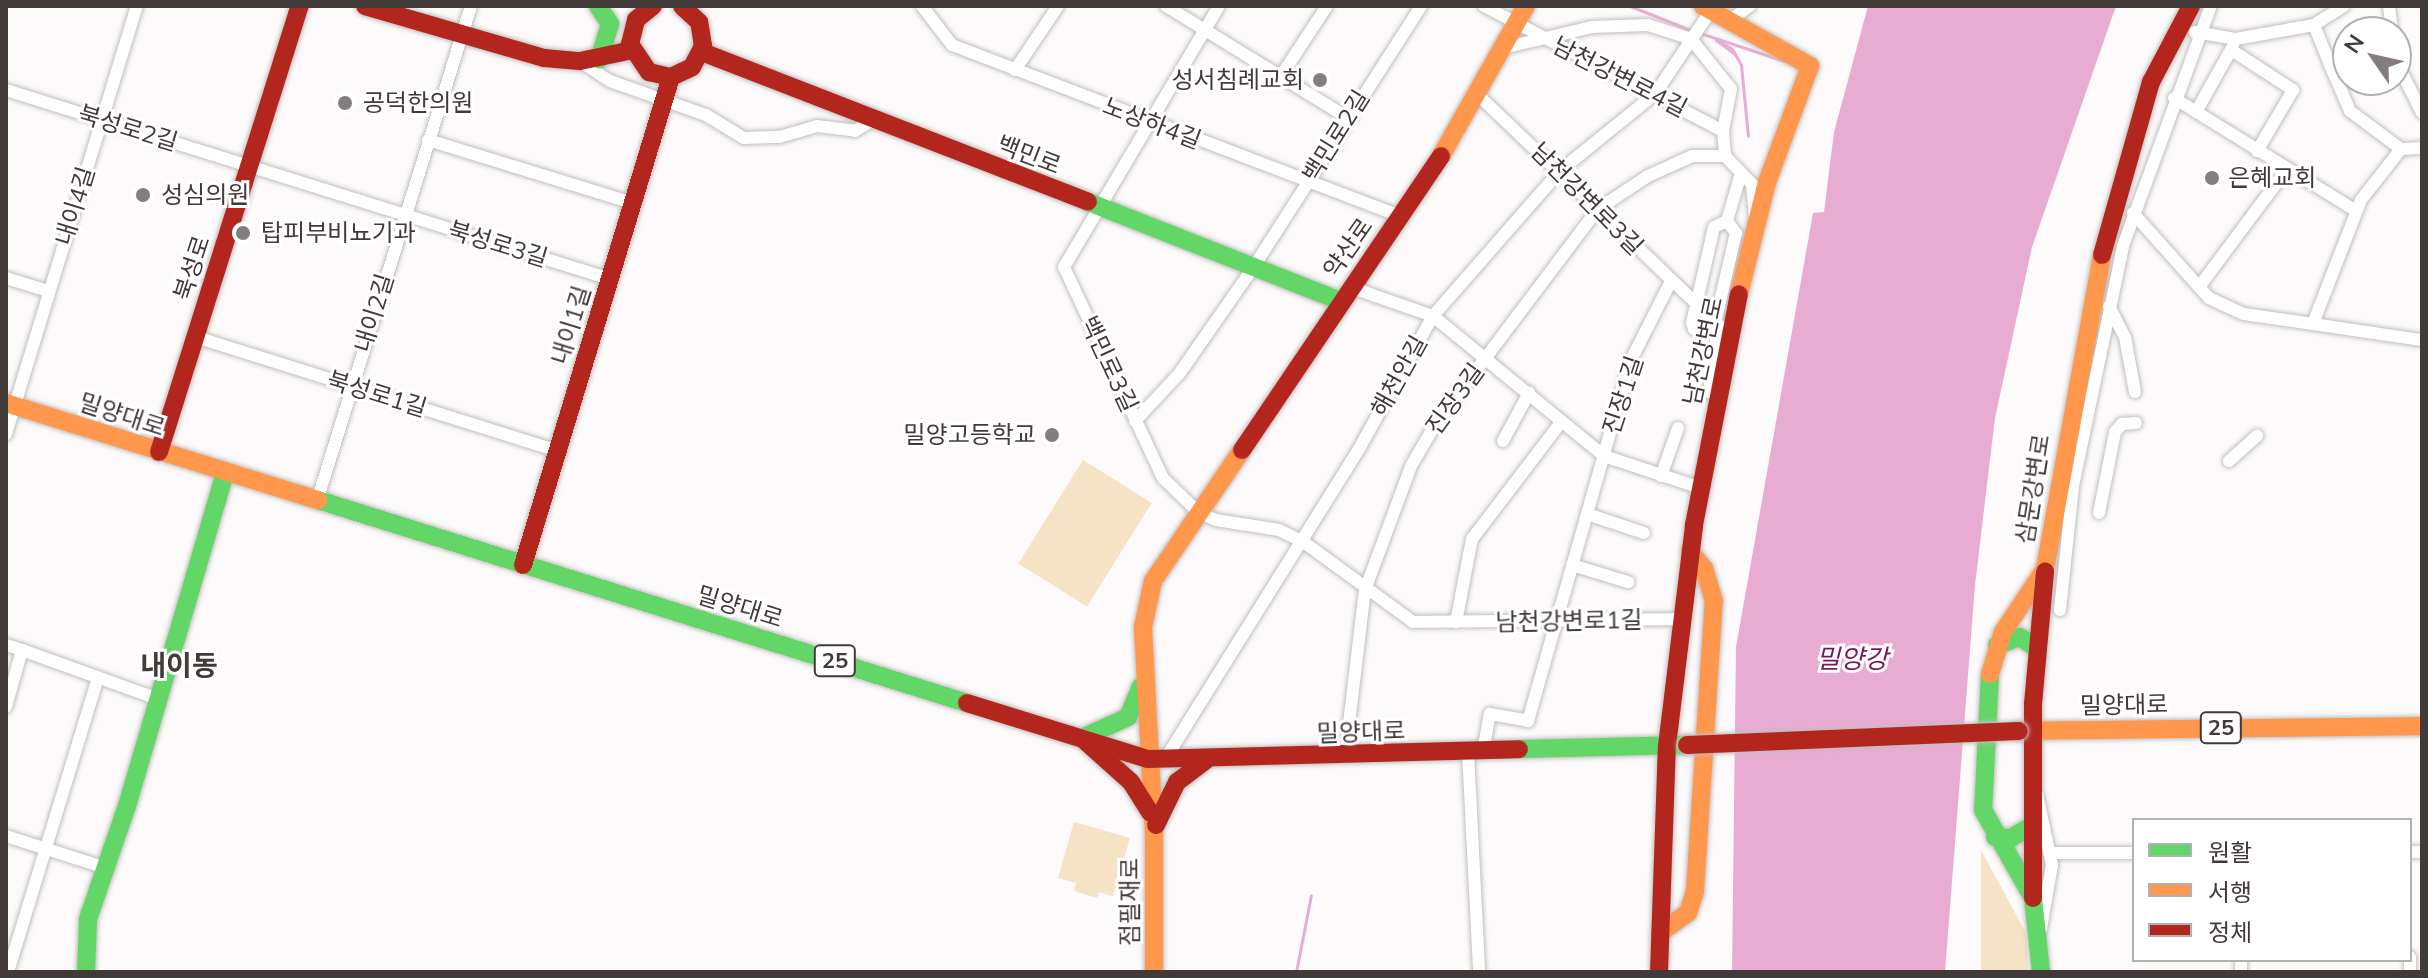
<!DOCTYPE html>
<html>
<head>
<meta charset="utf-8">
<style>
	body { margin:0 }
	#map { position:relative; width:2428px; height:978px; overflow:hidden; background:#fcfafa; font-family:Mulish,"Noto Sans KR",sans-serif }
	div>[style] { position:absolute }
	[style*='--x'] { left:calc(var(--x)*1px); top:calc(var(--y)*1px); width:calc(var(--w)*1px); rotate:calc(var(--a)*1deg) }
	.green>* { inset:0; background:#f6e2c5; transform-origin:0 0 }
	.water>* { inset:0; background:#e8acd3 }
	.stream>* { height:3px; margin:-1.5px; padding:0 1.5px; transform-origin:1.5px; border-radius:1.5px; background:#e8acd3 }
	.roads { filter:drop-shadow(0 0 2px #c2bebd) drop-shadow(0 0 2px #c2bebd) }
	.street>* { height:12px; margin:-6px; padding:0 6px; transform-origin:6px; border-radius:6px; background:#fffefe }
	.fast>* { height:18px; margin:-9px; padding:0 9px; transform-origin:9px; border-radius:9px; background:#63d668 }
	.slow>* { height:18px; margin:-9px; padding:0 9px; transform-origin:9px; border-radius:9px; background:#ff974d }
	.jam>* { height:18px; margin:-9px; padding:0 9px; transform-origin:9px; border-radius:9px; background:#b3261e }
	.bridges { filter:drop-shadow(0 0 2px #c2bebd) drop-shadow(0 0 2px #c2bebd) }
	.jam-bridge>* { height:18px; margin:-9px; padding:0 9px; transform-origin:9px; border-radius:9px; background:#b3261e }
	.dots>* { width:22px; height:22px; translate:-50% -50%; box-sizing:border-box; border:4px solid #fff; border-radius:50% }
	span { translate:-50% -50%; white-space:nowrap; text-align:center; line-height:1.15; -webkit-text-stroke:6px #fff; paint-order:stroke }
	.shield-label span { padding:2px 6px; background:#fff; border:2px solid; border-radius:6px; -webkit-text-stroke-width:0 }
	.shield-label { font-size:22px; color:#423a39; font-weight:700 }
	.street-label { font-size:24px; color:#423a39 }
	.poi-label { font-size:24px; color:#423a39 }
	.right { translate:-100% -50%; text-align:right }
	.left { translate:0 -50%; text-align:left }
	.water-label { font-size:26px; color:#7a1660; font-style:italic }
	.quarter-label { font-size:28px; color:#423a39; font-weight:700 }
	.frame { position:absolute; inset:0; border:8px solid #423a39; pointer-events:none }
	.legend { position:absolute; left:2132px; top:818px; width:280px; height:144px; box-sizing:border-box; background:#fff; border:2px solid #b3b0b0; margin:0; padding:10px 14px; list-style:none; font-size:24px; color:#423a39 }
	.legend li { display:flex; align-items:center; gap:16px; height:40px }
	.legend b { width:40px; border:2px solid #b3b0b0 }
	.north { position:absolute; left:2332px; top:16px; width:80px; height:80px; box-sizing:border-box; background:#fff; border:2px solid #b3b0b0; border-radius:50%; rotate:304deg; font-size:22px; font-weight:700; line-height:32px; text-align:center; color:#423a39 }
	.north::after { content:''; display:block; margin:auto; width:28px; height:36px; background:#837d7d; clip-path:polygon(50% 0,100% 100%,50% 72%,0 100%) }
</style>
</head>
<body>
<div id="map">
	<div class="green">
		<i style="left:1083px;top:460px;width:81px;height:122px;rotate:32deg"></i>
		<i style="clip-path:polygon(1074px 822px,1130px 838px,1113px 896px,1099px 892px,1097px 898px,1074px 891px,1076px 883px,1058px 878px)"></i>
		<i style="clip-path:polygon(1981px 850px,2026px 933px,2028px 972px,1981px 972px)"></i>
	</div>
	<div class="water">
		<i style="clip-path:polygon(1868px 6px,2116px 6px,2032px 247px,1995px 418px,1975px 585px,1945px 972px,1732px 972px,1736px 647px,1813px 213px,1824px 212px,1834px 132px)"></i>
	</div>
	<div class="stream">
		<i style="--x:1630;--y:6;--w:68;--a:21.6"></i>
		<i style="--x:1700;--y:33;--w:89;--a:18.4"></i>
		<i style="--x:1735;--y:54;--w:24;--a:-144"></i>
		<i style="--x:1716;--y:40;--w:17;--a:28"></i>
		<i style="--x:1731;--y:48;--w:7;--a:56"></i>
		<i style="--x:1735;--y:54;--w:13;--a:61"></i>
		<i style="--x:1741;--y:65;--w:71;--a:84.4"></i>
		<i style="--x:1296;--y:972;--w:78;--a:-79"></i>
	</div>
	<div class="roads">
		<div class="street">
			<i style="--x:922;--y:6;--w:49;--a:52.4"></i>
			<i style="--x:952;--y:45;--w:479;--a:20.9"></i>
			<i style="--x:1166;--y:6;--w:214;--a:31.6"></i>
			<i style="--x:1219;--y:6;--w:304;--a:120.7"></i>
			<i style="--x:1064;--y:267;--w:233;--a:64.9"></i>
			<i style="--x:1163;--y:478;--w:49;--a:44.2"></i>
			<i style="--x:1198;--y:512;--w:20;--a:24"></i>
			<i style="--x:1216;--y:520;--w:64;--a:9"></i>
			<i style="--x:1279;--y:530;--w:25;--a:26"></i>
			<i style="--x:1302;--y:541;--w:137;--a:36.1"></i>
			<i style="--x:1413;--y:622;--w:270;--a:-0.6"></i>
			<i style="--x:1484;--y:6;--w:270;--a:27.6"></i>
			<i style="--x:2344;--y:6;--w:36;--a:148"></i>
			<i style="--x:2314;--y:25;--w:45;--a:68"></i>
			<i style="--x:2331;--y:67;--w:48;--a:66.6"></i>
			<i style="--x:2350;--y:111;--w:64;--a:36.7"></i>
			<i style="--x:2389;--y:6;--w:26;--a:83"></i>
			<i style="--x:1729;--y:21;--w:26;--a:-36"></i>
			<i style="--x:2195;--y:32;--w:42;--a:9.7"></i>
			<i style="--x:2236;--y:39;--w:79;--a:-10.2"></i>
			<i style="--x:1503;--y:48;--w:91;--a:-13.3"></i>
			<i style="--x:1592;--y:27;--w:56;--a:-2"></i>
			<i style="--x:1648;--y:25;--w:45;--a:18"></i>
			<i style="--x:1691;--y:39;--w:64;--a:51.3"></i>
			<i style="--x:1731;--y:89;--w:43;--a:100.8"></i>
			<i style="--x:1723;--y:131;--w:25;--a:85"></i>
			<i style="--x:1725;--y:156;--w:39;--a:46"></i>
			<i style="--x:1752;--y:184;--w:33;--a:85"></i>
			<i style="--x:2233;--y:51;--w:72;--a:33"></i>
			<i style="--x:2293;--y:90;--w:71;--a:120.5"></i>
			<i style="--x:580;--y:61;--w:36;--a:34"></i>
			<i style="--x:610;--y:81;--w:102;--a:19.5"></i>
			<i style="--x:706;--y:115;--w:44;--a:31.2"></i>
			<i style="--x:744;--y:138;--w:35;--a:-2"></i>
			<i style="--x:779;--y:137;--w:40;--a:-16"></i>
			<i style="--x:817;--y:126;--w:38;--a:7"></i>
			<i style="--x:855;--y:131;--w:20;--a:-33"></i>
			<i style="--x:2396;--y:61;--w:58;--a:63.4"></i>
			<i style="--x:1015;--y:70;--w:77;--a:-56.1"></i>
			<i style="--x:1281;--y:76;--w:84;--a:-56.7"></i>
			<i style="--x:6;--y:90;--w:633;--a:17.38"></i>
			<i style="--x:1477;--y:94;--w:349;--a:43.7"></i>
			<i style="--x:2174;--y:98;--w:214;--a:31.8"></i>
			<i style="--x:2196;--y:112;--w:76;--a:-60.7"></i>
			<i style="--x:428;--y:140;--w:214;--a:17.1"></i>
			<i style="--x:2422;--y:148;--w:21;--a:177"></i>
			<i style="--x:2401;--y:149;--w:65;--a:128.1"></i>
			<i style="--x:2361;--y:200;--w:133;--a:111.2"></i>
			<i style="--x:2313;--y:324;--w:110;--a:8.4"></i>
			<i style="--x:2133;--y:213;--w:114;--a:48.2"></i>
			<i style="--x:2209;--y:298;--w:38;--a:25"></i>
			<i style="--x:2244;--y:314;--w:70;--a:8.2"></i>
			<i style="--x:6;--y:278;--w:44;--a:17.2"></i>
			<i style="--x:1350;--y:287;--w:88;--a:19.3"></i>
			<i style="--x:1433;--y:316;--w:221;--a:39.3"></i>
			<i style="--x:1604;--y:456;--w:102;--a:18.3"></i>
			<i style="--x:2199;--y:287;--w:147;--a:-53.3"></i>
			<i style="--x:2109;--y:306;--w:35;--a:63"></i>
			<i style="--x:2125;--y:337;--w:56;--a:79.7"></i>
			<i style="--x:1715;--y:323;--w:92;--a:-76.9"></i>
			<i style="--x:1736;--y:233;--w:15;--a:-127"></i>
			<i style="--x:196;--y:337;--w:380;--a:17.5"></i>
			<i style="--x:1709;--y:392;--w:58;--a:-82"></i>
			<i style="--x:1717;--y:335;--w:24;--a:-165"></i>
			<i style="--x:1694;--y:329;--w:6;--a:-108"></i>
			<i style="--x:1692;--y:323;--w:98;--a:-77.1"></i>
			<i style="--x:1714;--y:227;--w:14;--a:-25"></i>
			<i style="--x:1727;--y:221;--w:50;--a:-73.7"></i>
			<i style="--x:1135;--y:421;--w:64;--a:-46.9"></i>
			<i style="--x:1179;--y:374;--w:129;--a:-55.1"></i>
			<i style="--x:1253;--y:268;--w:311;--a:-57.3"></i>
			<i style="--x:6;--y:434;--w:448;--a:-73"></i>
			<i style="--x:1503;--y:441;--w:55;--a:-61.6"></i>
			<i style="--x:2229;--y:461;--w:38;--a:-42"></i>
			<i style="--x:1661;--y:476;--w:51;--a:-70.5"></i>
			<i style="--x:317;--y:501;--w:518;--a:-72.72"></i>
			<i style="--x:2099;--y:513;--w:83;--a:-78.8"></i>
			<i style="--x:2115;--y:432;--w:11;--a:-49"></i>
			<i style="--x:2122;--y:424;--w:14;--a:-4"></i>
			<i style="--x:1587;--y:514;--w:60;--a:18.4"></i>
			<i style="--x:1572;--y:565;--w:59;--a:16.9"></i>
			<i style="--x:2060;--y:610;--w:125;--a:-84"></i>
			<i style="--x:2073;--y:486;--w:245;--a:-78.2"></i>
			<i style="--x:2123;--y:246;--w:256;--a:-69.9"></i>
			<i style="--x:1456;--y:622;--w:85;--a:-79.1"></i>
			<i style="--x:1472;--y:539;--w:148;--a:-52.7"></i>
			<i style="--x:6;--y:645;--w:17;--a:17"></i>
			<i style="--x:6;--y:707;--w:59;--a:-74.3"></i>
			<i style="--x:22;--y:650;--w:145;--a:19.8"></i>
			<i style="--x:1468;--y:752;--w:220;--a:87.1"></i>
			<i style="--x:1483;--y:752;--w:39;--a:-80"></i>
			<i style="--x:1490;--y:714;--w:39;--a:10"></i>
			<i style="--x:1528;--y:721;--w:375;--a:-74.1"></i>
			<i style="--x:1631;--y:360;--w:89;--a:-63.1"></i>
			<i style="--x:1345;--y:757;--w:168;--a:-83.2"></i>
			<i style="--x:1365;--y:590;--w:132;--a:-69.6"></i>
			<i style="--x:1411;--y:466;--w:48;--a:-59.7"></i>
			<i style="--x:1435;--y:425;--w:271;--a:-53"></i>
			<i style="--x:1598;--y:209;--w:60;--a:-33.4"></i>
			<i style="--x:1648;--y:176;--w:48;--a:-24.4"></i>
			<i style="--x:1692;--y:156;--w:33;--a:0"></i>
			<i style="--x:1164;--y:761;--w:370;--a:-58"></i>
			<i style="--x:1360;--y:447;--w:150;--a:-60.9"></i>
			<i style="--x:1433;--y:316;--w:194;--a:-48.8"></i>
			<i style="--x:1561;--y:170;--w:121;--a:-39"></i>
			<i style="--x:1655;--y:94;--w:106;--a:-56.2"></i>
			<i style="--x:2037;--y:794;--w:73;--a:78.1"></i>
			<i style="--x:2052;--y:865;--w:65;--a:99.8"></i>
			<i style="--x:6;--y:836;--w:105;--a:17.7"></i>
			<i style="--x:2410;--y:852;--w:12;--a:0"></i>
			<i style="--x:2052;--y:853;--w:82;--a:0"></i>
			<i style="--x:2410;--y:957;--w:15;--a:90"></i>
			<i style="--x:2241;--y:960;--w:12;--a:90"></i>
			<i style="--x:8;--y:972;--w:308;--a:-73"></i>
		</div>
		<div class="fast">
			<i style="--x:598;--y:6;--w:22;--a:56"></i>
			<i style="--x:610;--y:24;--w:37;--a:107"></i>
			<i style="--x:1088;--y:202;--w:272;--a:21.4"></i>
			<i style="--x:318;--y:500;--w:680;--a:17.37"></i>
			<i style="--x:1997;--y:645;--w:24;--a:-19"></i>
			<i style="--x:2020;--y:637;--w:18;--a:34"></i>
			<i style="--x:1990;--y:674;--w:136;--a:92.9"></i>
			<i style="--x:1983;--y:810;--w:101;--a:60.4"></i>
			<i style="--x:2033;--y:898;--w:74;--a:83.8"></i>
			<i style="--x:1082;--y:738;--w:51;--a:-24.5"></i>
			<i style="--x:1128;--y:717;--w:33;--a:-67"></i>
			<i style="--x:1519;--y:749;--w:168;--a:-1.4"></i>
			<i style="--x:1995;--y:837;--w:16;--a:4"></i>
			<i style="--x:2011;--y:838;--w:26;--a:-31"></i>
			<i style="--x:86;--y:972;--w:53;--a:-87.8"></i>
			<i style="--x:88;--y:919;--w:120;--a:-71"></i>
			<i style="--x:127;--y:806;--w:347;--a:-73.6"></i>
		</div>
		<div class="slow">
			<i style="--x:1703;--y:6;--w:123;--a:29.3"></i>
			<i style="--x:1810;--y:66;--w:124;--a:110.3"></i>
			<i style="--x:1767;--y:182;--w:115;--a:104"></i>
			<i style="--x:1441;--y:156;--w:172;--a:-60.5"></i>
			<i style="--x:6;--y:403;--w:327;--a:17.3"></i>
			<i style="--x:1990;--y:674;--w:44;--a:-72.8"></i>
			<i style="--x:2003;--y:632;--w:76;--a:-56.3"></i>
			<i style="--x:2045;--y:569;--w:319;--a:-79.7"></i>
			<i style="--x:2019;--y:731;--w:403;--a:-0.7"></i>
			<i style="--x:1660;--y:933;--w:34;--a:-36"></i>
			<i style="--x:1688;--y:913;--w:23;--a:-72"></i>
			<i style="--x:1695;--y:891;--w:291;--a:-86.3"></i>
			<i style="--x:1714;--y:601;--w:34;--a:-107"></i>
			<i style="--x:1704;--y:569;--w:23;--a:-128"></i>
			<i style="--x:1154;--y:972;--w:141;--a:-90"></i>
			<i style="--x:1154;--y:831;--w:204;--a:-93.1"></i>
			<i style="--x:1143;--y:627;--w:47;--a:-77.7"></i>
			<i style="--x:1153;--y:581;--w:158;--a:-55.8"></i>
		</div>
		<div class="jam">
			<i style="--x:365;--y:6;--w:186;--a:16.2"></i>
			<i style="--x:544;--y:58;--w:36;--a:5"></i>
			<i style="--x:580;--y:61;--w:53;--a:-11.9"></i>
			<i style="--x:653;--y:6;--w:22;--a:141"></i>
			<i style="--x:636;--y:20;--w:25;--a:104"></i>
			<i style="--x:630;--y:44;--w:34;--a:56"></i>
			<i style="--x:649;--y:72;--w:23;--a:13"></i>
			<i style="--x:671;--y:77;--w:23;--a:-25"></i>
			<i style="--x:692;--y:67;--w:24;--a:-62"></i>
			<i style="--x:703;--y:46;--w:24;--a:-99"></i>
			<i style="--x:699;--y:22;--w:23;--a:-137"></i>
			<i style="--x:702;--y:52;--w:414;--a:21.2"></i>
			<i style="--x:2102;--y:255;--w:180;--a:-74.2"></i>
			<i style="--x:2151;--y:82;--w:86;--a:-62.2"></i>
			<i style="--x:1242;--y:450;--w:355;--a:-55.9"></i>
			<i style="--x:159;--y:452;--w:468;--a:-72.5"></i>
			<i style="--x:523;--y:565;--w:510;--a:-73.13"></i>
			<i style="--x:967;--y:703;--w:189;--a:17.2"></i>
			<i style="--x:1148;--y:759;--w:371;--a:-1.5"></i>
			<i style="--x:1084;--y:740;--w:63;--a:41.8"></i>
			<i style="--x:1131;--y:782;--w:36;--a:58"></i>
			<i style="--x:1156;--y:825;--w:48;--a:-64"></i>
			<i style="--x:1177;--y:782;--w:36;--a:-37"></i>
			<i style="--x:2033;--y:898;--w:194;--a:-90"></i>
			<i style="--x:2033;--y:704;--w:133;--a:-84.8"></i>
			<i style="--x:1659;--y:972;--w:226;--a:-88"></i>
			<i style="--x:1667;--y:746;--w:223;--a:-83"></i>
			<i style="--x:1694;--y:525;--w:235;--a:-79"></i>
		</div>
	</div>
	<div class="bridges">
		<div class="jam-bridge">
			<i style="--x:1687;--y:745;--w:332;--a:-2.4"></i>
		</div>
	</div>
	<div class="dots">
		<i style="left:1320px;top:80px;background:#837d7d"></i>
		<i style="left:345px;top:103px;background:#837d7d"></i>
		<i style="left:2212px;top:178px;background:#837d7d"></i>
		<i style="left:143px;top:195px;background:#837d7d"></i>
		<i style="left:243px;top:233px;background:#837d7d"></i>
		<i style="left:1052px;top:435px;background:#837d7d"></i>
	</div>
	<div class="shield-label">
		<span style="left:835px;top:661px">25</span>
		<span style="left:2221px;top:728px">25</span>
	</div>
	<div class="street-label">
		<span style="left:1620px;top:77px;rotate:27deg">남천강변로4길</span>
		<span style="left:1152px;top:123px;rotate:21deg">노상하4길</span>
		<span style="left:128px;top:128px;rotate:17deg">북성로2길</span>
		<span style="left:1336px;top:136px;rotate:-58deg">백민로2길</span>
		<span style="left:1029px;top:155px;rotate:21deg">백민로</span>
		<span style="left:1587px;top:199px;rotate:45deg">남천강변로3길</span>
		<span style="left:75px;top:206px;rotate:-73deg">내이4길</span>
		<span style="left:498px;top:244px;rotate:17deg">북성로3길</span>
		<span style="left:1348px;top:248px;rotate:-55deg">약산로</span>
		<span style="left:192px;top:268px;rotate:-72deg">북성로</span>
		<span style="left:374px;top:313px;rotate:-73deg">내이2길</span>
		<span style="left:571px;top:325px;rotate:-73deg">내이1길</span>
		<span style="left:1703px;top:351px;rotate:-78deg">남천강변로</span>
		<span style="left:1109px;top:364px;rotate:65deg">백민로3길</span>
		<span style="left:1399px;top:376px;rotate:-61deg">해천안길</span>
		<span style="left:377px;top:394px;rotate:17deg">북성로1길</span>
		<span style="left:1623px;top:395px;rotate:-72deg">진장1길</span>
		<span style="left:1455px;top:399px;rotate:-54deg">진장3길</span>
		<span style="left:122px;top:415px;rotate:18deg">밀양대로</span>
		<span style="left:2033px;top:489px;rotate:-81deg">삼문강변로</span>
		<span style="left:740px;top:607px;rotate:17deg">밀양대로</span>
		<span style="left:1569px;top:621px;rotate:-1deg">남천강변로1길</span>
		<span style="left:2124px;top:705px;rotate:-1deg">밀양대로</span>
		<span style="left:1361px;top:732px;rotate:-2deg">밀양대로</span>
		<span style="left:1130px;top:902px;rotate:-90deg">점필재로</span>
	</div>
	<div class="poi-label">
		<span class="right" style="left:1304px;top:80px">성서침례교회</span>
		<span class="left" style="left:363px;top:103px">공덕한의원</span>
		<span class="left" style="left:2228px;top:178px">은혜교회</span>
		<span class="left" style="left:161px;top:195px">성심의원</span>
		<span class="left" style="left:261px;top:233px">탑피부비뇨기과</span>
		<span class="right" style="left:1036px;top:435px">밀양고등학교</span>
	</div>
	<div class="water-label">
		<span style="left:1852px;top:659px">밀양강</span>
	</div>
	<div class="quarter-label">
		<span style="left:179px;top:665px">내이동</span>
	</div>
	<div class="frame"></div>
	<ul class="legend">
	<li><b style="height:10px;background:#63d668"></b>원활</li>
	<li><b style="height:10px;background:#ff974d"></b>서행</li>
	<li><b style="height:10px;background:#b3261e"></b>정체</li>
	</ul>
	<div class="north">N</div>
</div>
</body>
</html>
